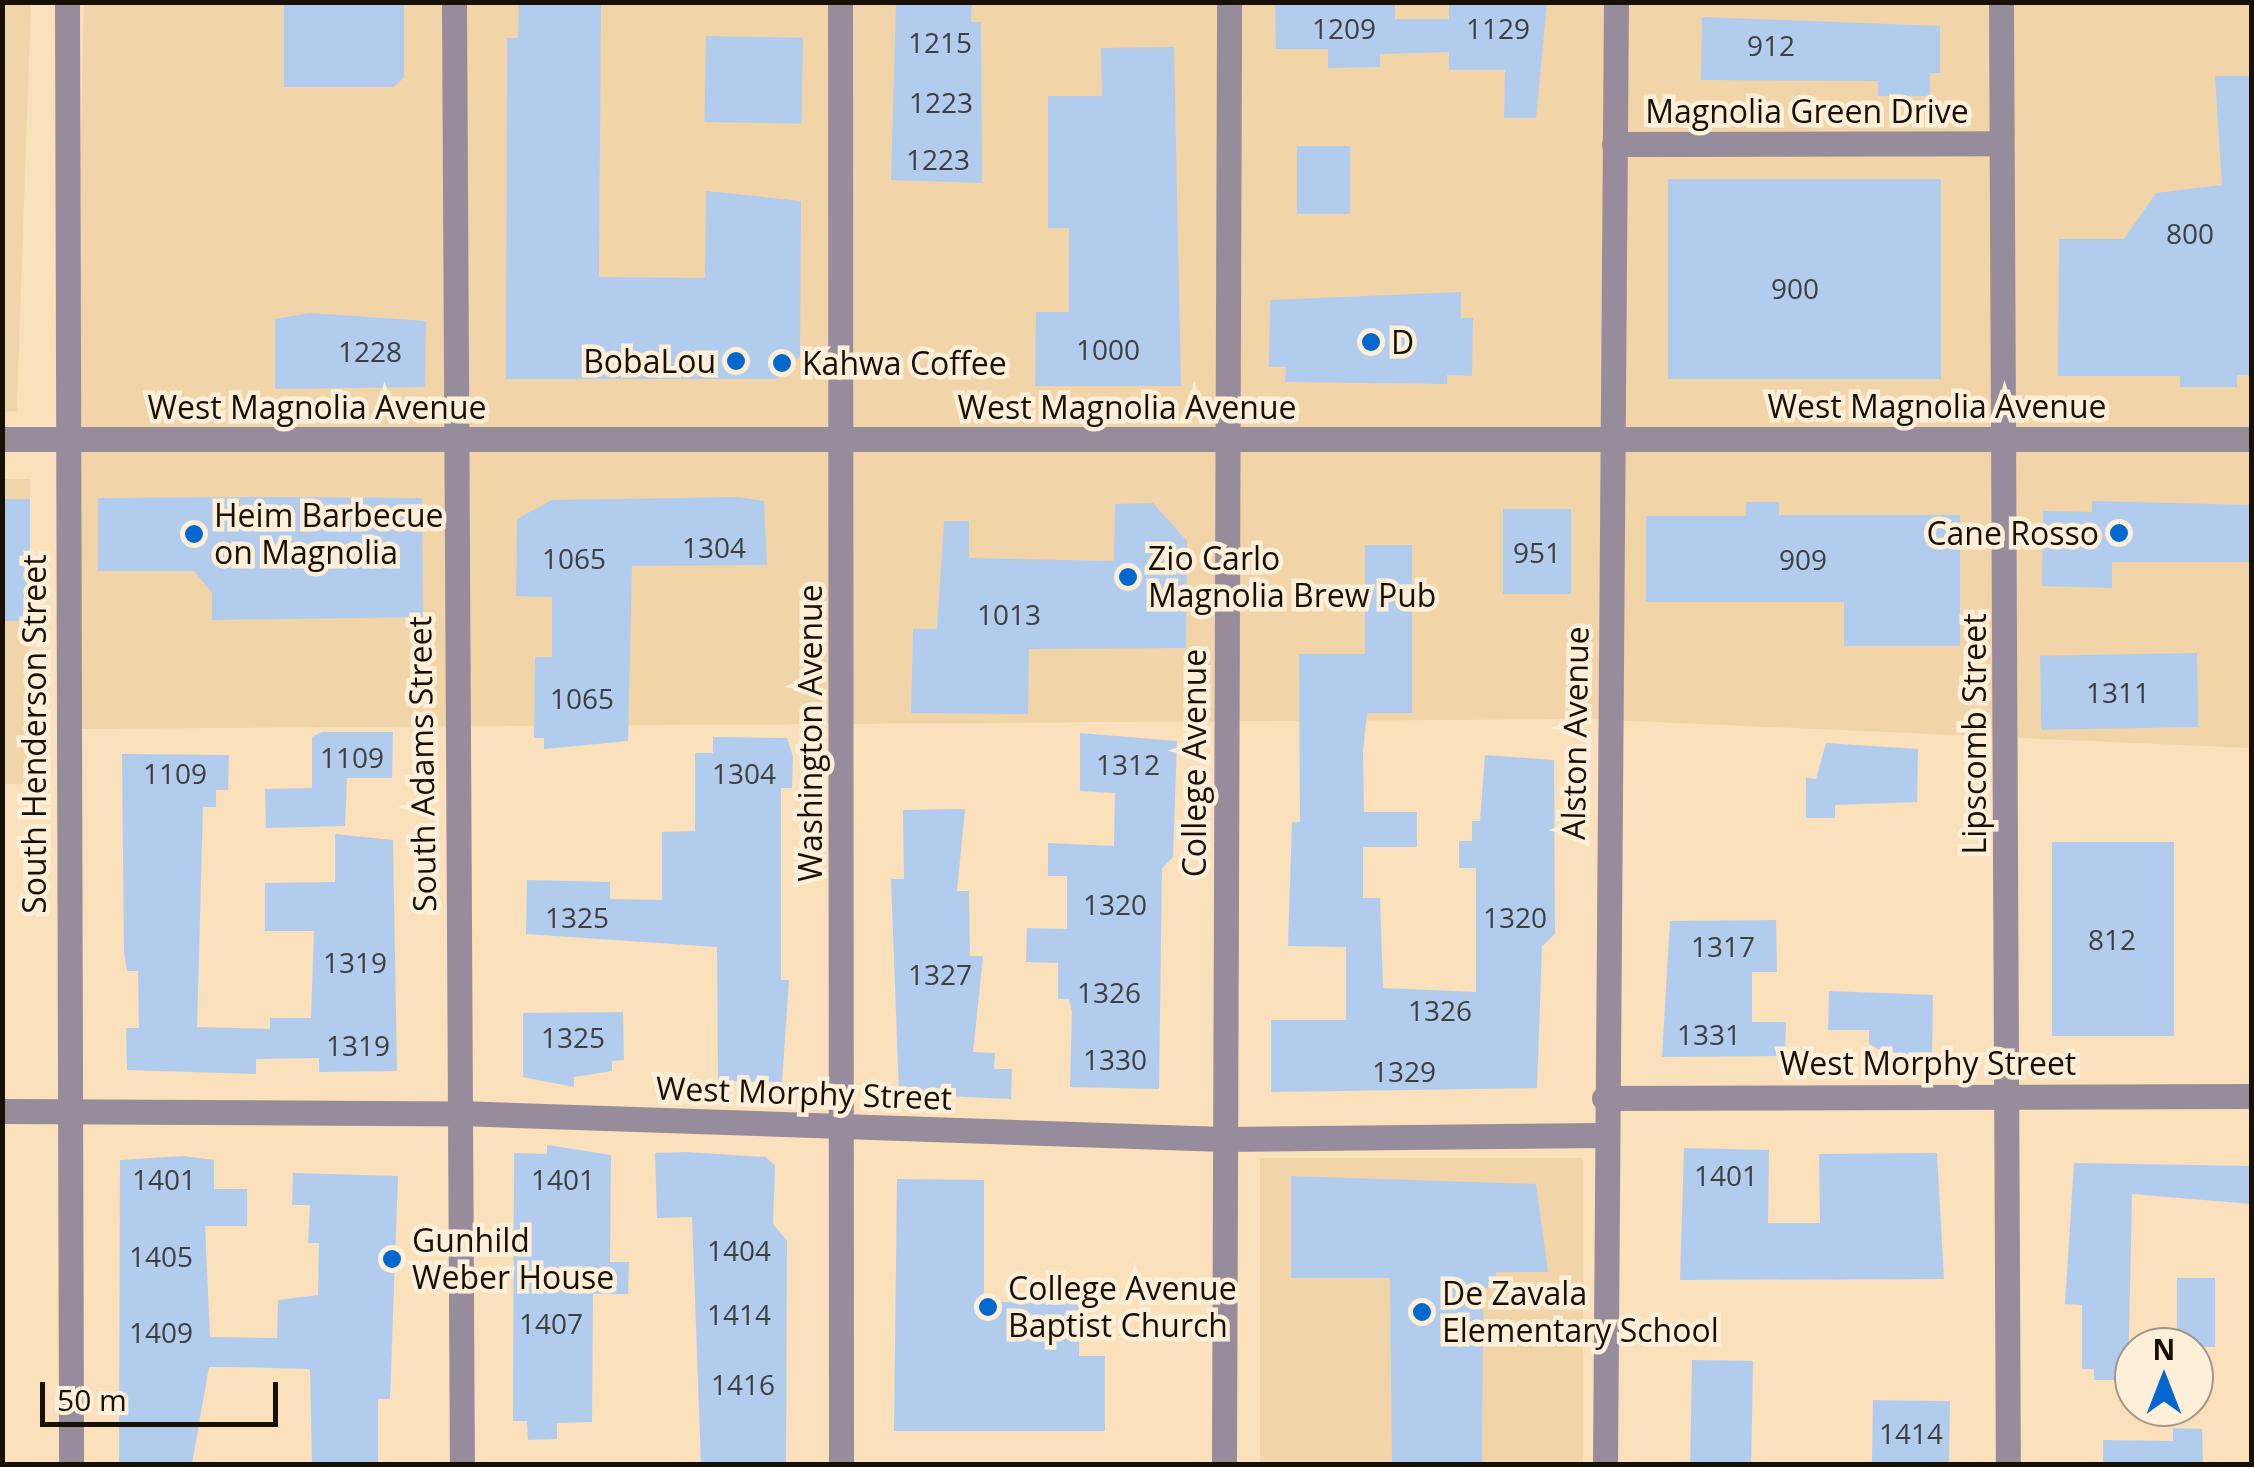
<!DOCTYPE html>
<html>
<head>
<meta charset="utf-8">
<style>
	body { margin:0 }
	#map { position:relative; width:2254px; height:1467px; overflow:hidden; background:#fae0bb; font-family:"Open Sans",sans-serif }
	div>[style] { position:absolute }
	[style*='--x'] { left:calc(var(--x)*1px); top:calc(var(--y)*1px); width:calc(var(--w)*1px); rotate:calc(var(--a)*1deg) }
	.built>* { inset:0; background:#f2d4a9; transform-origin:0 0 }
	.building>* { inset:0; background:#b2ccee; transform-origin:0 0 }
	.minor>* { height:25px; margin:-12.5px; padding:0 12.5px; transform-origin:12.5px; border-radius:12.5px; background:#978c9b }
	.dots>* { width:28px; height:28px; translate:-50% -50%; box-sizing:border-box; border:5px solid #feefd9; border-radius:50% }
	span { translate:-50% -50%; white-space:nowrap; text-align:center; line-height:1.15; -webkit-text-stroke:9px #feefd9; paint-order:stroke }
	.number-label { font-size:28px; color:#3f3f3e }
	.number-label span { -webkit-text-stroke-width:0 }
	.street-label { font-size:32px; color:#191004 }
	.poi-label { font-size:32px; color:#191004 }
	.left { translate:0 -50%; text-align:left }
	.right { translate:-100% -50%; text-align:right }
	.frame { position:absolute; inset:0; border:5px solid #191004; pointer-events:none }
	.north { position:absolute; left:2114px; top:1327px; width:100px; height:100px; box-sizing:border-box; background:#feefd9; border:2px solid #a29684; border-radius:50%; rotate:0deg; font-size:28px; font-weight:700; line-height:40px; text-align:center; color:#191004 }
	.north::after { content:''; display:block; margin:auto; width:35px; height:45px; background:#0268d0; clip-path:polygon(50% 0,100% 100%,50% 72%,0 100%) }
	.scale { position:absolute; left:40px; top:1382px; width:238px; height:45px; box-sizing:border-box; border:5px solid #191004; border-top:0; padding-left:12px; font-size:30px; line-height:35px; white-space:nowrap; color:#191004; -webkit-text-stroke:8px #feefd9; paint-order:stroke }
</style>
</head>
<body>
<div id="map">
	<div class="built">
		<i style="left:3px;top:2px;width:28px;height:409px;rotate:2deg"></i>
		<i style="clip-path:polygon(84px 3px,2251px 3px,2251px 748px,1586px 719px,66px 729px)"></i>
		<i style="left:3px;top:479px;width:27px;height:305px"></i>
		<i style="left:1260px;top:1158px;width:323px;height:306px"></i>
	</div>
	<div class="building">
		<i style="clip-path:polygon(284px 2px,404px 3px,404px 78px,393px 87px,284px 87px)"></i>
		<i style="clip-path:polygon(519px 2px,601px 2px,599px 277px,705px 278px,706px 191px,801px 201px,800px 356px,778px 379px,506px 379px,507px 38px,518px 38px)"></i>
		<i style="clip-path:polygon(896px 2px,972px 2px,971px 22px,981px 22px,982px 183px,891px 180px)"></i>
		<i style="clip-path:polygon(1275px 2px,1395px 2px,1395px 19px,1449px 19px,1449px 2px,1547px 3px,1536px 118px,1504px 118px,1505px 70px,1449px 70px,1449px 52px,1380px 54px,1380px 67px,1328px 68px,1328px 49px,1276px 49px)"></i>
		<i style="clip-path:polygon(1702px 17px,1940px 26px,1940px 73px,1930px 73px,1930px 96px,1878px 96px,1878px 81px,1701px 80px)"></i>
		<i style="left:706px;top:36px;width:97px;height:86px;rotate:1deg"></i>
		<i style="clip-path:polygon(1174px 47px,1181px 386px,1035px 386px,1036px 312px,1069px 312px,1069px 228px,1048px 228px,1048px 96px,1102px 96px,1101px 48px)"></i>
		<i style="clip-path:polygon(2215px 76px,2252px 76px,2252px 375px,2237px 375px,2237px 387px,2180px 387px,2180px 376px,2058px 376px,2059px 239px,2124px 239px,2156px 193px,2222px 185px)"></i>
		<i style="left:1297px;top:146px;width:53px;height:68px"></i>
		<i style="left:1668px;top:179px;width:273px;height:200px"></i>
		<i style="clip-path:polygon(1461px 292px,1461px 318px,1473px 318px,1472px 376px,1447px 375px,1447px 384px,1285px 382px,1286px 367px,1269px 367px,1270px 300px)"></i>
		<i style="clip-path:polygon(310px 313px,426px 321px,425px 387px,275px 389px,275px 319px)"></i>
		<i style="clip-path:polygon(269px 497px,422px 498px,423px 617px,212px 620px,212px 593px,194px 571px,98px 571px,98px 498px)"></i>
		<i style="clip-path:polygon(737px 497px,764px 501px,767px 565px,632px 566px,628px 741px,544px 749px,544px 738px,534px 738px,535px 657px,552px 657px,552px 597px,516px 596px,517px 519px,552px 500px)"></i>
		<i style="left:2px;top:499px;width:28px;height:122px"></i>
		<i style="clip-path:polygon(2092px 501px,2252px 505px,2252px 562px,2112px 562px,2112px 588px,2042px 586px,2043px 511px,2092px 512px)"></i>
		<i style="clip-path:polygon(1746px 502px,1779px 502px,1779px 515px,1960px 515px,1960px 646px,1844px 646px,1844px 602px,1646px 602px,1646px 516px,1746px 516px)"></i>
		<i style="clip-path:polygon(1153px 503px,1187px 541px,1186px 648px,1029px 649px,1028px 714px,911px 713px,913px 629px,937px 629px,944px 521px,969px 521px,969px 558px,1114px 561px,1115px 504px)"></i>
		<i style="left:1503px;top:509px;width:68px;height:85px"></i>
		<i style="clip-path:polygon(1365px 545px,1412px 545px,1412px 713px,1367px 713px,1363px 752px,1364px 812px,1417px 812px,1417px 847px,1363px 847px,1363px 898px,1380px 898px,1383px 988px,1476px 992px,1476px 868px,1459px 868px,1459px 841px,1472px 841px,1472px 821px,1480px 821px,1485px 755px,1554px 760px,1555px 934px,1542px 946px,1537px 1088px,1271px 1092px,1271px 1020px,1346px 1020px,1346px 947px,1288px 946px,1292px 822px,1300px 822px,1299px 654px,1365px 654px)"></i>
		<i style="left:2197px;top:653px;width:74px;height:157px;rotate:89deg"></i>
		<i style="clip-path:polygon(322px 732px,393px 732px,392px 778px,347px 778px,345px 826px,266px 828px,265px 789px,312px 788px,312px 737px)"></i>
		<i style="clip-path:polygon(1080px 733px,1177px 741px,1173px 857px,1162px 868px,1159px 1089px,1070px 1087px,1072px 1012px,1069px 999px,1058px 999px,1058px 963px,1026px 962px,1027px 928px,1067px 929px,1067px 876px,1048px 876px,1048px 843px,1114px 846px,1115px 793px,1080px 791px)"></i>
		<i style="clip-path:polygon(713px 737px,787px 738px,793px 757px,792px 788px,781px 788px,781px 980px,789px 980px,782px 1082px,718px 1081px,717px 947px,526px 934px,527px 880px,610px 882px,610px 899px,662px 900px,662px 832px,695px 831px,695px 753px,713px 753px)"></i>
		<i style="clip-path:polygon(1826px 743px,1918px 749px,1917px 802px,1835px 805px,1835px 818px,1806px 818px,1806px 778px,1816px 779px)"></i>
		<i style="clip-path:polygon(122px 754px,229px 755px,228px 790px,216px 790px,216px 807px,203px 807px,197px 1027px,270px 1029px,270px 1018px,311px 1018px,314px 931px,265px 931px,265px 883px,335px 882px,335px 834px,393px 840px,397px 1071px,319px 1072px,319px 1058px,256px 1059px,256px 1074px,127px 1070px,126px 1028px,139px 1028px,138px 971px,127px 971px,124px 952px)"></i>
		<i style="clip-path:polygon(965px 809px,957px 891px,969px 891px,970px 956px,983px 956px,973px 1052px,995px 1053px,994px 1069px,1012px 1069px,1011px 1099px,899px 1094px,891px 879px,904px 879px,903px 810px)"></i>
		<i style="left:2052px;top:842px;width:122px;height:194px"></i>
		<i style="clip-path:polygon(1776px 920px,1777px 972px,1752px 972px,1752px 1022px,1786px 1022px,1785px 1056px,1662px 1057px,1670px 921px)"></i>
		<i style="clip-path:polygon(1829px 991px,1933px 995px,1932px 1057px,1882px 1051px,1869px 1044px,1869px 1030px,1828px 1030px)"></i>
		<i style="clip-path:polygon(623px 1012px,624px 1060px,612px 1061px,612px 1071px,574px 1077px,574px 1087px,523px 1077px,523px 1013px)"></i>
		<i style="clip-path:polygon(547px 1145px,611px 1155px,610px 1262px,629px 1262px,628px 1294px,593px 1294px,592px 1422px,557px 1423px,557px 1439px,528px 1440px,527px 1421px,513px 1421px,514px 1153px,547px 1154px)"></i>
		<i style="clip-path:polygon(1684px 1148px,1769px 1150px,1768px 1223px,1820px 1223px,1819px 1154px,1937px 1153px,1944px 1279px,1680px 1280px)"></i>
		<i style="clip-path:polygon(686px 1152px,766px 1157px,775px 1166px,773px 1224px,787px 1241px,786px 1464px,701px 1464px,692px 1217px,657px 1218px,655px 1153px)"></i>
		<i style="clip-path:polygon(183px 1156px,214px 1160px,214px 1189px,247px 1189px,247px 1226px,205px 1226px,210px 1337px,277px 1338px,278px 1300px,318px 1295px,319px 1243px,308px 1243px,310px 1205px,292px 1205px,293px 1173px,398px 1176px,390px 1399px,378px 1399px,378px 1464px,312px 1464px,310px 1369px,233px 1367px,209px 1367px,192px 1464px,119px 1464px,120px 1160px)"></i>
		<i style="clip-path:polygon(2074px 1163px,2252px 1166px,2252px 1204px,2132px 1194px,2128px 1380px,2094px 1380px,2094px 1369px,2082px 1369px,2082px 1305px,2065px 1304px)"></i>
		<i style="clip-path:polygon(1291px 1176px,1536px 1184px,1548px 1272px,1496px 1272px,1496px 1288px,1483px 1288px,1482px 1464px,1392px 1464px,1390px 1278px,1291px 1278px)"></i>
		<i style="clip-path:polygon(897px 1179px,984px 1180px,984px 1302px,1079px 1302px,1079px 1356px,1105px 1356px,1105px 1431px,894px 1431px)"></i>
		<i style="left:2177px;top:1278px;width:38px;height:69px"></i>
		<i style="left:1692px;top:1360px;width:61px;height:104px;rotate:1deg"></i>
		<i style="left:1873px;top:1400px;width:77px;height:64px;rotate:1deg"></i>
		<i style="clip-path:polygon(2173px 1428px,2202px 1429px,2203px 1464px,2103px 1464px,2103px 1440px,2173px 1441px)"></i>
	</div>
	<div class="minor">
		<i style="--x:67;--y:2;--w:1462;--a:89.84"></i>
		<i style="--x:454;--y:2;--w:1462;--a:89.69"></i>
		<i style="--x:840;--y:2;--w:1462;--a:89.96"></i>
		<i style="--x:2001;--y:2;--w:1462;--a:89.73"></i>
		<i style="--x:1614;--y:144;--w:386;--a:-0.1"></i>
		<i style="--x:2;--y:439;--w:2250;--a:0"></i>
		<i style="--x:1604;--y:1098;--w:648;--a:-0.18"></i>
		<i style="--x:2;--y:1111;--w:457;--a:0.3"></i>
		<i style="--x:459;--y:1113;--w:765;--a:1.95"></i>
		<i style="--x:1224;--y:1139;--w:380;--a:-0.6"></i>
		<i style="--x:1224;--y:1464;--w:1462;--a:-89.8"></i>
		<i style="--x:1605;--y:1464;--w:1462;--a:-89.57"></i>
	</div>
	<div class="dots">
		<i style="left:1371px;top:342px;background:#0268d0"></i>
		<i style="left:736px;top:361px;background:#0268d0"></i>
		<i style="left:782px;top:363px;background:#0268d0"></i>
		<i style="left:2119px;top:533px;background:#0268d0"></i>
		<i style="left:194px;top:534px;background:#0268d0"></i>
		<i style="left:1128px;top:577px;background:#0268d0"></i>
		<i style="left:392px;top:1259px;background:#0268d0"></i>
		<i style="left:988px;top:1307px;background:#0268d0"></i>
		<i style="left:1422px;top:1312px;background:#0268d0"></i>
	</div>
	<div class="number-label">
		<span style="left:1344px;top:28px">1209</span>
		<span style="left:1498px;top:28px">1129</span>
		<span style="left:940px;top:42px">1215</span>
		<span style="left:1771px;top:45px">912</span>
		<span style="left:941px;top:102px">1223</span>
		<span style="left:938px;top:159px">1223</span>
		<span style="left:2190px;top:233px">800</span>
		<span style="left:1795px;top:288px">900</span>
		<span style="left:1108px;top:349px">1000</span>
		<span style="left:370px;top:351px">1228</span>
		<span style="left:714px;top:547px">1304</span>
		<span style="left:1537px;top:552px">951</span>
		<span style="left:574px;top:558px">1065</span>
		<span style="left:1803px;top:559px">909</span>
		<span style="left:1009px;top:614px">1013</span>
		<span style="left:2118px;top:692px">1311</span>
		<span style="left:582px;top:698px">1065</span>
		<span style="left:352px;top:757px">1109</span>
		<span style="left:1128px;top:764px">1312</span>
		<span style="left:175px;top:773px">1109</span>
		<span style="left:744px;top:773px">1304</span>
		<span style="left:1115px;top:904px">1320</span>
		<span style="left:577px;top:917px">1325</span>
		<span style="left:1515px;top:917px">1320</span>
		<span style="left:2112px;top:939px">812</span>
		<span style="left:1723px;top:946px">1317</span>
		<span style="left:355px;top:962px">1319</span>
		<span style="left:940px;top:974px">1327</span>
		<span style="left:1109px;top:992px">1326</span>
		<span style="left:1440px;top:1010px">1326</span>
		<span style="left:1709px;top:1034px">1331</span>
		<span style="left:573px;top:1037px">1325</span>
		<span style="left:358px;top:1045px">1319</span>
		<span style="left:1115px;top:1059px">1330</span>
		<span style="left:1404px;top:1071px">1329</span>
		<span style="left:1726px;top:1175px">1401</span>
		<span style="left:164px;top:1179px">1401</span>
		<span style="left:563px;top:1179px">1401</span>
		<span style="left:739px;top:1250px">1404</span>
		<span style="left:161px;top:1256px">1405</span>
		<span style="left:739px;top:1314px">1414</span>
		<span style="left:551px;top:1323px">1407</span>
		<span style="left:161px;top:1332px">1409</span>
		<span style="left:743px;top:1384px">1416</span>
		<span style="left:1911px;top:1433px">1414</span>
	</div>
	<div class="street-label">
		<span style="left:1807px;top:111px">Magnolia Green Drive</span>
		<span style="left:1937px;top:406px">West Magnolia Avenue</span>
		<span style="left:317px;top:407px">West Magnolia Avenue</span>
		<span style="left:1127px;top:407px">West Magnolia Avenue</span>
		<span style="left:810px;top:733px;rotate:-90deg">Washington Avenue</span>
		<span style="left:1575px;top:733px;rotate:-89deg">Alston Avenue</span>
		<span style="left:34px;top:734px;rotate:-90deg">South Henderson Street</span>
		<span style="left:1974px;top:734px;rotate:-90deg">Lipscomb Street</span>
		<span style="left:1194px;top:763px;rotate:-90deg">College Avenue</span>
		<span style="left:422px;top:764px;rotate:-91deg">South Adams Street</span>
		<span style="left:1928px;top:1063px">West Morphy Street</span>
		<span style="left:804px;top:1093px;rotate:2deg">West Morphy Street</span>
	</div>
	<div class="poi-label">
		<span class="left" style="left:1391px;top:342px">D</span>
		<span class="right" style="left:716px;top:361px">BobaLou</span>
		<span class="left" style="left:802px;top:363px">Kahwa Coffee</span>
		<span class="left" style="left:214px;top:534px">Heim Barbecue<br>on Magnolia</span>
		<span class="right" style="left:2099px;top:533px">Cane Rosso</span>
		<span class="left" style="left:1148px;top:577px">Zio Carlo<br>Magnolia Brew Pub</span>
		<span class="left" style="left:412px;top:1259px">Gunhild<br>Weber House</span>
		<span class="left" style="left:1008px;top:1307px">College Avenue<br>Baptist Church</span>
		<span class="left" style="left:1442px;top:1312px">De Zavala<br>Elementary School</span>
	</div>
	<div class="frame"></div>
	<div class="north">N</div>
	<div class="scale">50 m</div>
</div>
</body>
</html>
